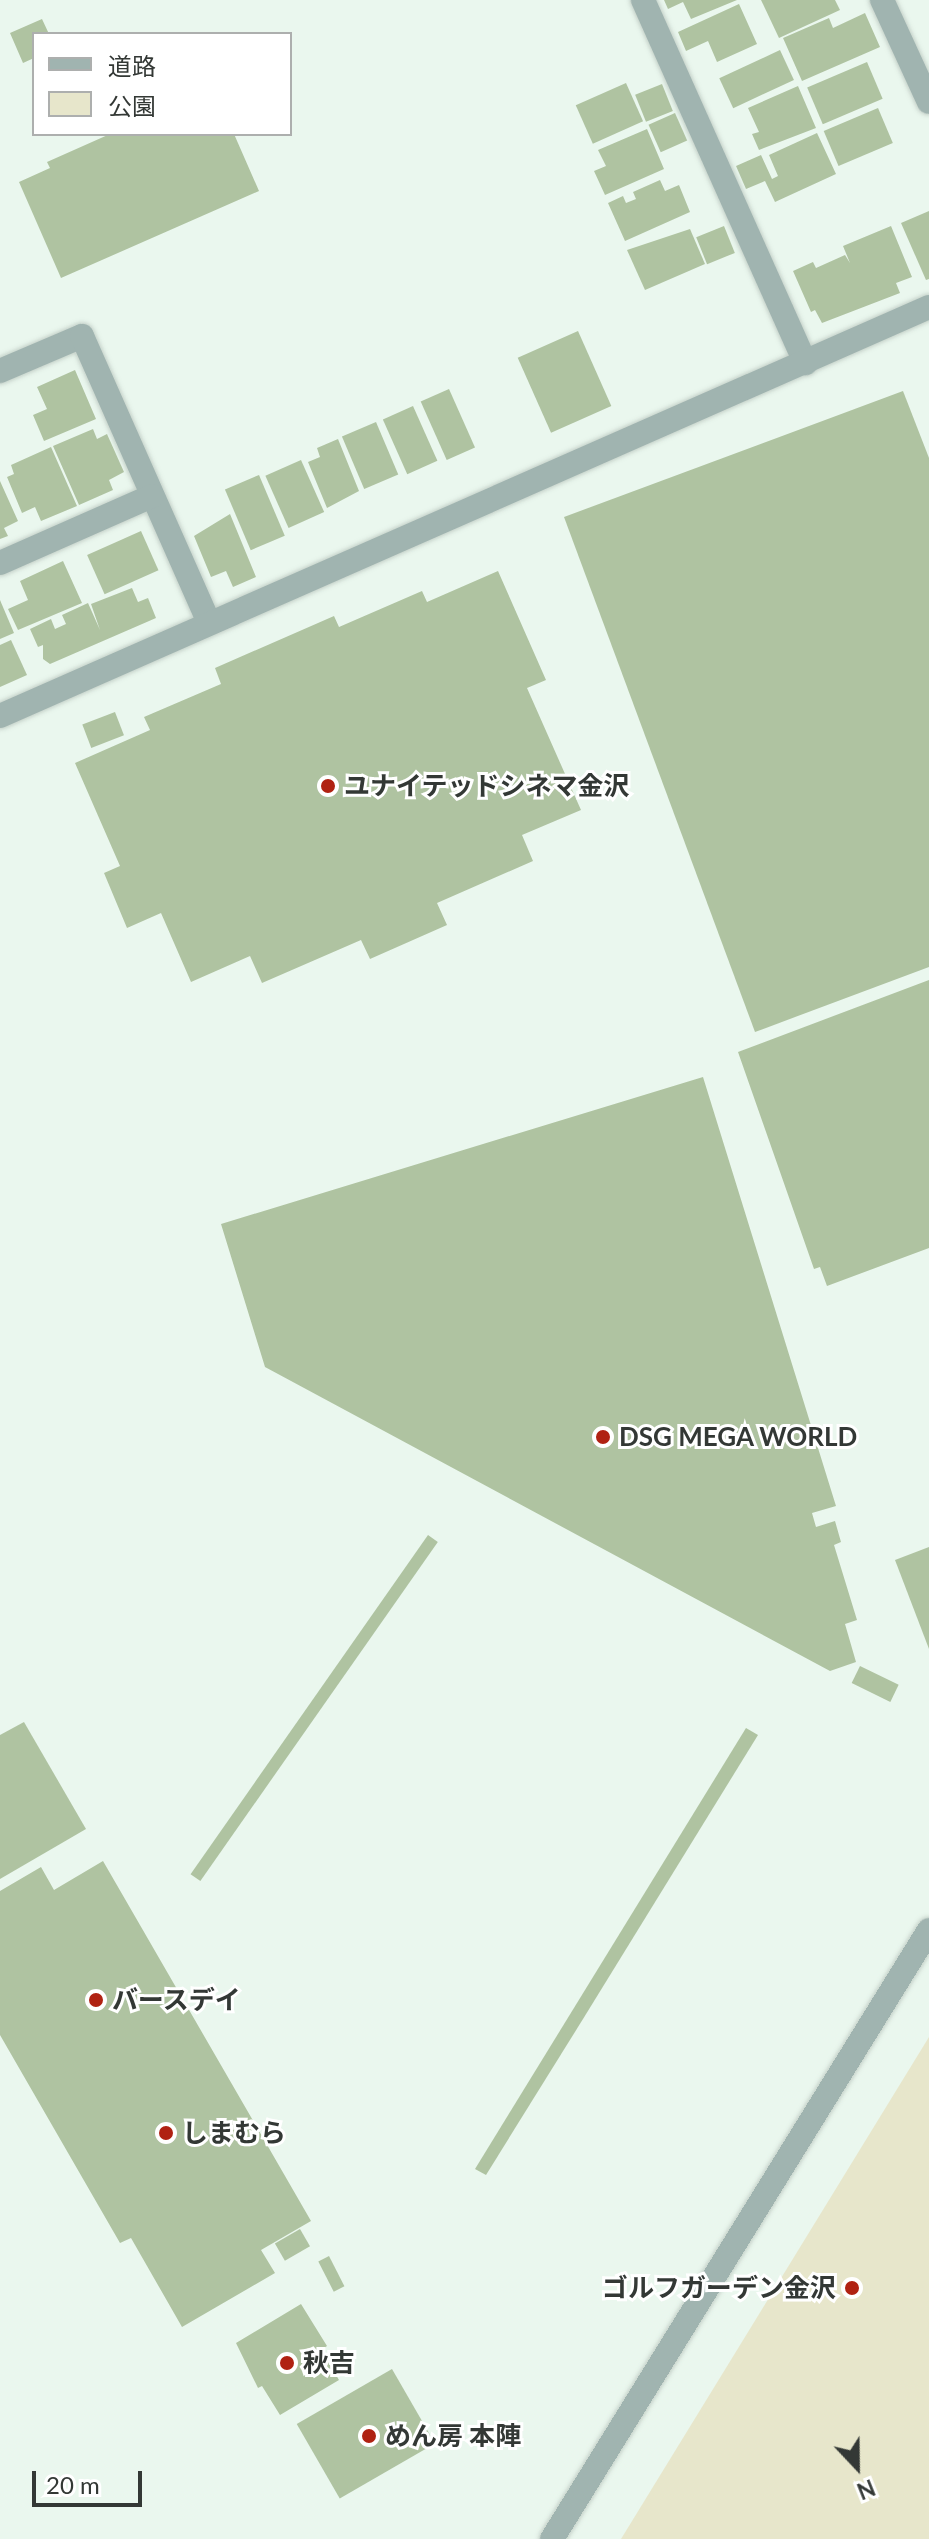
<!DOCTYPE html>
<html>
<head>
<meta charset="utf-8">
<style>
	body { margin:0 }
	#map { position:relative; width:929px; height:2539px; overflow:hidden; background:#eaf7ee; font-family:Lato,"Noto Sans JP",sans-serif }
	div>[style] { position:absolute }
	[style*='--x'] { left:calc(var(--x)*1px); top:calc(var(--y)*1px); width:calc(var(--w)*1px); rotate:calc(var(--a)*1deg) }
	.green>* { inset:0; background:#e7e6cb }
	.building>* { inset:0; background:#afc3a1; transform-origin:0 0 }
	.roads { filter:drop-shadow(0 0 2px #c5d1c9) drop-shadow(0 0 2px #c5d1c9) }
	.minor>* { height:24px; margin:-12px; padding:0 12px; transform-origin:12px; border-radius:12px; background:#a0b4b0 }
	.dots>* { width:22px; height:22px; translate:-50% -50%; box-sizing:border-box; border:4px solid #fff; border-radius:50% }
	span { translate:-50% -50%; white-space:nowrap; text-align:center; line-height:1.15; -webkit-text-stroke:6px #fff; paint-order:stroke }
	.poi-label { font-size:26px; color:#333835; font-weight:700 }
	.left { translate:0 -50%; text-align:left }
	.right { translate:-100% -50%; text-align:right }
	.legend { position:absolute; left:32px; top:32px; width:260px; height:104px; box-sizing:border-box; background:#fff; border:2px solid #adafae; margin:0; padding:10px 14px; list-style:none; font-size:24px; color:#333835 }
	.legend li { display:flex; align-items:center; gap:16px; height:40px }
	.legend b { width:40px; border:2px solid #adafae }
	.north { position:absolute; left:817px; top:2427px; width:80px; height:80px; -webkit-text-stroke:6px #fff; paint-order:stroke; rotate:158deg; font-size:22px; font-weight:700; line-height:32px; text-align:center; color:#333835 }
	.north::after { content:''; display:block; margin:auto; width:28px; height:36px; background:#333835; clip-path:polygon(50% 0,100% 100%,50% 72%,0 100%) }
	.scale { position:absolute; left:32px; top:2471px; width:110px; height:36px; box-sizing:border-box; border:4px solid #333835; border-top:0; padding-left:10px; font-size:24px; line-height:28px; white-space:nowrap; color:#333835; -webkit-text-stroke:6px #fff; paint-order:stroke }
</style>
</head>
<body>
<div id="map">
	<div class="green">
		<i style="clip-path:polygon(929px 2037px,929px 2539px,621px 2539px)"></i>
	</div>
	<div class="building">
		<i style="clip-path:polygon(664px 0,737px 0,691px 19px,683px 2px,668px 9px)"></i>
		<i style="clip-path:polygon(761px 0,835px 0,840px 10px,779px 38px)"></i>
		<i style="clip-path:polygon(739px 4px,757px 44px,717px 62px,708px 41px,686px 51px,678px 32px)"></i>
		<i style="clip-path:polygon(865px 13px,880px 47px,802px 81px,783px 38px,829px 18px,833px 28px)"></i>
		<i style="clip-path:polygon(42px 19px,49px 34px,34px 34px,34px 58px,23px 63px,10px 33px)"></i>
		<i style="left:780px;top:50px;width:33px;height:67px;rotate:65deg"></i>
		<i style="left:867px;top:62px;width:40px;height:65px;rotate:67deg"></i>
		<i style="left:626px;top:83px;width:42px;height:55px;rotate:66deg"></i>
		<i style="left:662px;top:84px;width:29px;height:29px;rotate:68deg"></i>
		<i style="clip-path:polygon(798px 86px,816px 128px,759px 150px,752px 134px,759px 132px,748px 108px)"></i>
		<i style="left:878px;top:108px;width:38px;height:59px;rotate:67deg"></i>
		<i style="left:675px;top:113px;width:30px;height:29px;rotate:66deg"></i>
		<i style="clip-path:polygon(647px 129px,664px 169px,605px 195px,594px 171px,606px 166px,598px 150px)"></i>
		<i style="clip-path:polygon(817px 133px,836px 174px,775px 202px,765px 181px,746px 189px,736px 166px,761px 155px,772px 179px,778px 176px,769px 155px)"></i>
		<i style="clip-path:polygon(110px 134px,234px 134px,259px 191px,61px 278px,19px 182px,50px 168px,47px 162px)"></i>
		<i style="clip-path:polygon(660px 180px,665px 191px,679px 185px,690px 212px,625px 241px,608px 203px,623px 196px,626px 203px,636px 199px,633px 192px)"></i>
		<i style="clip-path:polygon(929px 211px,929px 279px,926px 280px,901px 223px)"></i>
		<i style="left:724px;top:226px;width:29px;height:30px;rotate:68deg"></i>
		<i style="clip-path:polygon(891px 226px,912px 277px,896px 283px,900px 293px,822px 323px,815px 310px,811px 312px,793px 271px,813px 262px,816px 268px,845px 255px,850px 263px,843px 246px)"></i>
		<i style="clip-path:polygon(690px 229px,705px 264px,645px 290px,627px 250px)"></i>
		<i style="left:578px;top:331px;width:82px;height:66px;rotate:66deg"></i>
		<i style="clip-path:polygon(75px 370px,96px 419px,44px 441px,33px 415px,47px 409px,37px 387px)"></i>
		<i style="left:449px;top:389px;width:64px;height:31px;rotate:66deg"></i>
		<i style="clip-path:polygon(903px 391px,929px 458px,929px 967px,755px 1032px,564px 517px)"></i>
		<i style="left:413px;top:406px;width:60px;height:33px;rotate:66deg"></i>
		<i style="left:376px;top:422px;width:57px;height:37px;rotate:67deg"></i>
		<i style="clip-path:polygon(93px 429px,97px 439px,107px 434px,124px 472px,109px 480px,113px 490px,79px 505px,53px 446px)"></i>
		<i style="clip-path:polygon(338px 439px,359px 491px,327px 508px,308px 462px,320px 457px,317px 448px)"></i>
		<i style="clip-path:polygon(51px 447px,77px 506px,41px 521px,35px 507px,22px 513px,7px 477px,14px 474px,11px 465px)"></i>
		<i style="left:301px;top:460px;width:57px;height:39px;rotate:66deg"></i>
		<i style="left:259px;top:475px;width:66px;height:37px;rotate:67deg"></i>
		<i style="clip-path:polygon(0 481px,18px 521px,4px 528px,8px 536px,0 539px)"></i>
		<i style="clip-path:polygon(230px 514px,256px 577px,233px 587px,226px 571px,211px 577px,194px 536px)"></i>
		<i style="left:141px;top:531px;width:43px;height:59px;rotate:66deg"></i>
		<i style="clip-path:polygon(63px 561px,82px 603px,18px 630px,8px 609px,28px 600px,20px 581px)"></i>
		<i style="clip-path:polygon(498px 571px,546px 680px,527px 688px,581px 810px,522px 835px,533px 861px,437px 903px,447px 925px,370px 959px,361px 940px,262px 983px,250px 956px,191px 982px,161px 913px,127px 928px,104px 873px,120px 866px,75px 763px,150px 730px,144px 717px,221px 684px,215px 668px,334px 616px,339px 627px,422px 591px,427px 602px)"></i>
		<i style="clip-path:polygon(132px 588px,138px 602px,148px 598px,156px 618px,50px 664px,43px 659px,43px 645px,38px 647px,30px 629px,51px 619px,55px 629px,66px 624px,62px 615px,88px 603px,100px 630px,91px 604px)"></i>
		<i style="clip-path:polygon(0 600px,14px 633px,0 639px)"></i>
		<i style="clip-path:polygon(11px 640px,27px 675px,0 687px,0 645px)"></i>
		<i style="left:115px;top:712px;width:25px;height:35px;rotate:69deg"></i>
		<i style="clip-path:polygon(929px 980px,929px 1248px,827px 1286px,820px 1267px,814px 1269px,738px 1052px)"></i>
		<i style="clip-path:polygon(703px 1077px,836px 1506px,812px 1513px,816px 1527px,835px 1521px,841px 1542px,834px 1545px,857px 1620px,845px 1624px,856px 1662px,830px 1671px,265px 1367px,221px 1224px)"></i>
		<i style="left:428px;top:1535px;width:12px;height:414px;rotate:35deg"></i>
		<i style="clip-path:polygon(929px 1547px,929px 1649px,895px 1560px)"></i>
		<i style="left:860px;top:1666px;width:43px;height:19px;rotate:26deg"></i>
		<i style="clip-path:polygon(24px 1722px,86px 1829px,0 1879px,0 1735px)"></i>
		<i style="clip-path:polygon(746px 1728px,758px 1735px,583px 2019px,486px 2175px,475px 2169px)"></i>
		<i style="clip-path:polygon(103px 1861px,311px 2221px,261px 2250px,275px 2273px,182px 2327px,131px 2238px,120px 2243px,0 2035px,0 1891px,41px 1867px,54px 1890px)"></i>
		<i style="left:300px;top:2229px;width:20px;height:29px;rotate:60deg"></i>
		<i style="left:329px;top:2256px;width:34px;height:12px;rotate:63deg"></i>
		<i style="clip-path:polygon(301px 2304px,327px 2346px,321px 2350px,339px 2380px,280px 2415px,262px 2386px,258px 2388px,236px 2343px)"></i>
		<i style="left:392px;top:2369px;width:86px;height:110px;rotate:60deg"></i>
	</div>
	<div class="roads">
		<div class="minor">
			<i style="--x:643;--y:0;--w:398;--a:65.9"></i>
			<i style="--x:882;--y:0;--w:112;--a:65.3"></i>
			<i style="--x:0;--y:371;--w:89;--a:-23.1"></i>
			<i style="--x:82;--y:336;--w:314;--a:66.1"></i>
			<i style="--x:0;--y:563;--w:166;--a:-23.8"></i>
			<i style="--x:0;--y:716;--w:1015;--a:-23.76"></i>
			<i style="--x:552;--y:2539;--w:716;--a:-58.24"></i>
		</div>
	</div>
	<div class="dots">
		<i style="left:328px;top:786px;background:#b02212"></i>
		<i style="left:603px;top:1437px;background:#b02212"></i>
		<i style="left:96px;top:2000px;background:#b02212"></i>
		<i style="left:166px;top:2133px;background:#b02212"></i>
		<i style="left:852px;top:2288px;background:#b02212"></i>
		<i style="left:287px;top:2363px;background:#b02212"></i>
		<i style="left:369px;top:2436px;background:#b02212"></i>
	</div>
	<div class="poi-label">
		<span class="left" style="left:344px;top:786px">ユナイテッドシネマ金沢</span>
		<span class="left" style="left:619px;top:1437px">DSG MEGA WORLD</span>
		<span class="left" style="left:112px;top:2000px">バースデイ</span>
		<span class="left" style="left:182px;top:2133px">しまむら</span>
		<span class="right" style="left:836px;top:2288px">ゴルフガーデン金沢</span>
		<span class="left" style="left:303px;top:2363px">秋吉</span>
		<span class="left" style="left:385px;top:2436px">めん房 本陣</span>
	</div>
	<ul class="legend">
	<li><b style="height:10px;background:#a0b4b0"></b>道路</li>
	<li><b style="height:22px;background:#e7e6cb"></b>公園</li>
	</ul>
	<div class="north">N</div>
	<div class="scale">20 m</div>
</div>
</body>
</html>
